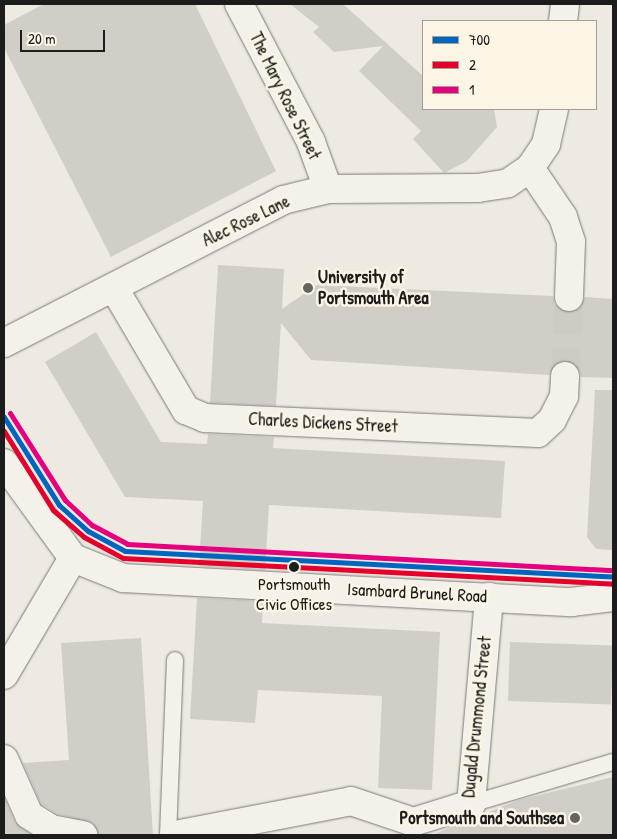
<!DOCTYPE html>
<html>
<head>
<meta charset="utf-8">
<style>
	body { margin:0 }
	#map { position:relative; width:617px; height:839px; overflow:hidden; background:#eeeae2; font-family:"Patrick Hand",sans-serif }
	div>[style] { position:absolute }
	[style*='--x'] { left:calc(var(--x)*1px); top:calc(var(--y)*1px); width:calc(var(--w)*1px); rotate:calc(var(--a)*1deg) }
	.building>* { inset:0; background:#d1cec8; transform-origin:0 0 }
	.minor-tunnel>* { height:28px; margin-top:-14px; transform-origin:0; background:repeating-linear-gradient(90deg,#cecbc4 0 28px,transparent 0 42px) }
	.roads { filter:drop-shadow(0 0 1px #7a7975) drop-shadow(0 0 1px #7a7975) }
	.service>* { height:16px; margin:-8px; padding:0 8px; transform-origin:8px; border-radius:8px; background:#f4f1ea }
	.minor>* { height:28px; margin:-14px; padding:0 14px; transform-origin:14px; border-radius:14px; background:#f4f1ea }
	.tertiary>* { height:28px; margin:-14px; padding:0 14px; transform-origin:14px; border-radius:14px; background:#f4f1ea }
	.bus-1>* { height:5px; margin:-2.5px; padding:0 2.5px; transform-origin:2.5px; border-radius:2.5px; background:#0065bd }
	.bus-2>* { height:5px; margin:-2.5px; padding:0 2.5px; transform-origin:2.5px; border-radius:2.5px; background:#e4002b }
	.bus-3>* { height:5px; margin:-2.5px; padding:0 2.5px; transform-origin:2.5px; border-radius:2.5px; background:#e5007d }
	.dots>* { width:14px; height:14px; translate:-50% -50%; box-sizing:border-box; border:2px solid #fcf5e5; border-radius:50% }
	span { translate:-50% -50%; white-space:nowrap; text-align:center; line-height:1.15; -webkit-text-stroke:5px #fcf5e5; paint-order:stroke }
	.bus-label { font-size:17px; color:#1c1c1c }
	.street-label { font-size:18px; color:#1c1c1c }
	.poi-label { font-size:18px; color:#1c1c1c; font-weight:700 }
	.left { translate:0 -50%; text-align:left }
	.right { translate:-100% -50%; text-align:right }
	.frame { position:absolute; inset:0; border:5px solid #1c1c1c; pointer-events:none }
	.legend { position:absolute; left:422px; top:20px; width:175px; height:90px; box-sizing:border-box; background:#fcf5e5; border:1px solid #a29e95; margin:0; padding:6px 9px; list-style:none; font-size:15px; color:#1c1c1c }
	.legend li { display:flex; align-items:center; gap:10px; height:25px }
	.legend b { width:25px; border:1px solid #a29e95 }
	.scale { position:absolute; left:20px; top:30px; width:85px; height:22px; box-sizing:border-box; border:2px solid #1c1c1c; border-top:0; padding-left:6px; font-size:15px; line-height:18px; white-space:nowrap; color:#1c1c1c; -webkit-text-stroke:4px #fcf5e5; paint-order:stroke }
</style>
</head>
<body>
<div id="map">
	<div class="building">
		<i style="clip-path:polygon(44px 4px,195px 4px,276px 171px,111px 257px,4px 48px,4px 25px)"></i>
		<i style="clip-path:polygon(290px 4px,343px 4px,423px 76px,423px 109px,494px 109px,497px 127px,467px 161px,444px 173px,413px 139px,421px 131px,359px 71px,383px 46px,334px 52px,313px 32px,319px 27px)"></i>
		<i style="clip-path:polygon(218px 265px,284px 269px,282px 309px,317px 285px,553px 296px,555px 305px,568px 313px,577px 311px,585px 297px,613px 299px,613px 378px,581px 377px,579px 368px,566px 360px,557px 362px,549px 375px,311px 360px,281px 323px,276px 406px,210px 403px)"></i>
		<i style="clip-path:polygon(96px 332px,161px 442px,207px 444px,208px 434px,274px 437px,273px 448px,505px 461px,501px 518px,269px 505px,265px 570px,199px 566px,203px 501px,125px 497px,45px 362px)"></i>
		<i style="clip-path:polygon(595px 390px,613px 390px,613px 550px,596px 549px,587px 537px)"></i>
		<i style="clip-path:polygon(197px 598px,263px 601px,262px 623px,440px 632px,432px 790px,378px 788px,382px 696px,258px 690px,255px 723px,190px 719px)"></i>
		<i style="clip-path:polygon(141px 638px,153px 835px,98px 835px,93px 823px,57px 814px,41px 804px,23px 763px,69px 760px,61px 643px)"></i>
		<i style="left:510px;top:642px;width:103px;height:59px;rotate:2deg"></i>
		<i style="clip-path:polygon(613px 777px,613px 835px,432px 835px,519px 800px)"></i>
		<i style="clip-path:polygon(4px 797px,15px 822px,32px 835px,4px 835px)"></i>
	</div>
	<div class="minor-tunnel">
		<i style="--x:565;--y:376;--w:79;--a:-87.1"></i>
	</div>
	<div class="roads">
		<div class="service">
			<i style="--x:471;--y:804;--w:148;--a:-16.5"></i>
			<i style="--x:168;--y:835;--w:175;--a:-87.7"></i>
		</div>
		<div class="minor">
			<i style="--x:239;--y:4;--w:156;--a:62.4"></i>
			<i style="--x:311;--y:142;--w:50;--a:70.1"></i>
			<i style="--x:563;--y:21;--w:17;--a:-83"></i>
			<i style="--x:530;--y:168;--w:59;--a:56"></i>
			<i style="--x:563;--y:217;--w:26;--a:72"></i>
			<i style="--x:571;--y:242;--w:55;--a:92.1"></i>
			<i style="--x:114;--y:288;--w:142;--a:59.5"></i>
			<i style="--x:186;--y:410;--w:21;--a:23"></i>
			<i style="--x:205;--y:418;--w:333;--a:2.6"></i>
			<i style="--x:538;--y:433;--w:19;--a:-43"></i>
			<i style="--x:552;--y:420;--w:27;--a:-63"></i>
			<i style="--x:564;--y:396;--w:20;--a:-87"></i>
			<i style="--x:4;--y:343;--w:314;--a:-27.1"></i>
			<i style="--x:283;--y:200;--w:46;--a:-13.7"></i>
			<i style="--x:328;--y:189;--w:150;--a:-0.4"></i>
			<i style="--x:478;--y:188;--w:30;--a:-9"></i>
			<i style="--x:508;--y:183;--w:27;--a:-34"></i>
			<i style="--x:530;--y:168;--w:29;--a:-56"></i>
			<i style="--x:546;--y:144;--w:36;--a:-77"></i>
			<i style="--x:4;--y:675;--w:136;--a:-59.5"></i>
			<i style="--x:4;--y:759;--w:61;--a:65.9"></i>
			<i style="--x:29;--y:815;--w:26;--a:32"></i>
			<i style="--x:51;--y:829;--w:33;--a:11"></i>
			<i style="--x:175;--y:835;--w:179;--a:-10.9"></i>
			<i style="--x:351;--y:801;--w:65;--a:18.7"></i>
			<i style="--x:413;--y:822;--w:61;--a:-17.2"></i>
			<i style="--x:471;--y:804;--w:208;--a:-85"></i>
		</div>
		<div class="tertiary">
			<i style="--x:4;--y:463;--w:117;--a:54"></i>
			<i style="--x:73;--y:558;--w:54;--a:21.8"></i>
			<i style="--x:123;--y:578;--w:449;--a:3.1"></i>
			<i style="--x:571;--y:602;--w:42;--a:-6.8"></i>
		</div>
	</div>
	<div class="bus-1">
		<i style="--x:4;--y:417;--w:104;--a:58"></i>
		<i style="--x:59;--y:505;--w:39;--a:42"></i>
		<i style="--x:88;--y:531;--w:42;--a:28.4"></i>
		<i style="--x:125;--y:551;--w:489;--a:3"></i>
	</div>
	<div class="bus-2">
		<i style="--x:4;--y:431;--w:93;--a:58.2"></i>
		<i style="--x:53;--y:510;--w:41;--a:41.1"></i>
		<i style="--x:84;--y:537;--w:44;--a:28.3"></i>
		<i style="--x:123;--y:558;--w:491;--a:3"></i>
	</div>
	<div class="bus-3">
		<i style="--x:10;--y:413;--w:103;--a:57.7"></i>
		<i style="--x:65;--y:500;--w:37;--a:43"></i>
		<i style="--x:92;--y:525;--w:40;--a:28"></i>
		<i style="--x:127;--y:544;--w:487;--a:3.1"></i>
	</div>
	<div class="dots">
		<i style="left:308px;top:288px;background:#666461"></i>
		<i style="left:294px;top:567px;background:#1c1c1c"></i>
		<i style="left:575px;top:818px;background:#666461"></i>
	</div>
	<div class="bus-label">
		<span style="left:294px;top:594px">Portsmouth<br>Civic Offices</span>
	</div>
	<div class="street-label">
		<span style="left:285px;top:96px;rotate:64deg">The Mary Rose Street</span>
		<span style="left:246px;top:221px;rotate:-26deg">Alec Rose Lane</span>
		<span style="left:323px;top:423px;rotate:3deg">Charles Dickens Street</span>
		<span style="left:417px;top:593px;rotate:3deg">Isambard Brunel Road</span>
		<span style="left:477px;top:717px;rotate:-84deg">Dugald Drummond Street</span>
	</div>
	<div class="poi-label">
		<span class="left" style="left:318px;top:288px">University of<br>Portsmouth Area</span>
		<span class="right" style="left:564px;top:818px">Portsmouth and Southsea</span>
	</div>
	<div class="frame"></div>
	<ul class="legend">
	<li><b style="height:6px;background:#0065bd"></b>700</li>
	<li><b style="height:6px;background:#e4002b"></b>2</li>
	<li><b style="height:6px;background:#e5007d"></b>1</li>
	</ul>
	<div class="scale">20 m</div>
</div>
</body>
</html>
